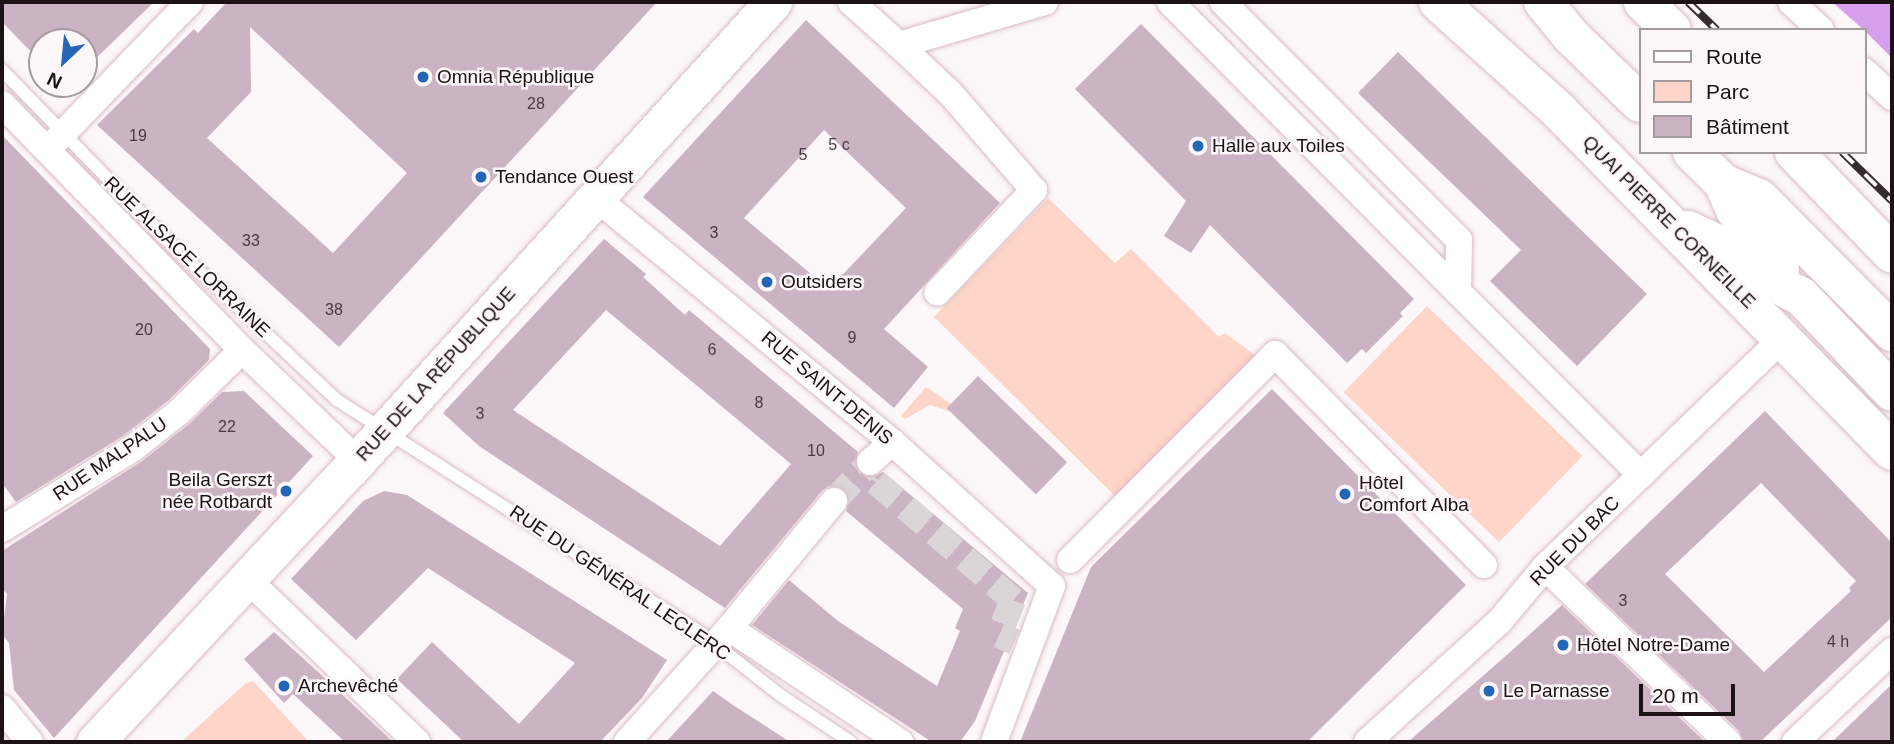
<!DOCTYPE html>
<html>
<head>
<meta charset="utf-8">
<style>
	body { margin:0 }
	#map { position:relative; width:1894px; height:744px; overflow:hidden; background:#fdf7f9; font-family:Helvetica,sans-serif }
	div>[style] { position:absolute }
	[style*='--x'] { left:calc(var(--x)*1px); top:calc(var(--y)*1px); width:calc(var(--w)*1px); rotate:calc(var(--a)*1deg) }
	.green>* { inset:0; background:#fed5c8; transform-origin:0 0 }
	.water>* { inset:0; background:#d99fef }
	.building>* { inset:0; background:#cab3c3; transform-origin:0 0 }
	.street-tunnel>* { height:26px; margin-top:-13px; transform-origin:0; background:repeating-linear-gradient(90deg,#dbd5d7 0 26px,transparent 0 39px) }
	.roads { filter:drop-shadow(0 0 2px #d8bcc5) drop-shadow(0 0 2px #d8bcc5) }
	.lane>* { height:12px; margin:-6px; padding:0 6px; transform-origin:6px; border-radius:6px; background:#fff }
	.street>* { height:26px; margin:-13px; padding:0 13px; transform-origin:13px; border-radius:13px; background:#fff }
	.secondary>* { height:37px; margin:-18.5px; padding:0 18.5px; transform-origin:18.5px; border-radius:18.5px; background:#fff }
	.primary>* { height:38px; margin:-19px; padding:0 19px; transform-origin:19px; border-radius:19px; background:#fff }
	.rail>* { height:8px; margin-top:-4px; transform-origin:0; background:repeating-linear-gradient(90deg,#fdf7f9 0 16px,#362c2f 0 32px); box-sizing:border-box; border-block:2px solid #362c2f }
	.dots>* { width:19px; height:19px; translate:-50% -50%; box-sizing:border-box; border:4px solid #fdf7f9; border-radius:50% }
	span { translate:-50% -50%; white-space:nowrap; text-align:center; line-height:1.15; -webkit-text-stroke:5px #fdf7f9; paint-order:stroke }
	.number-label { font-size:16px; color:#483a40 }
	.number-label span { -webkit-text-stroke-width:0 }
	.poi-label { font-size:19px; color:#1c1215 }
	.left { translate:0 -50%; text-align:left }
	.right { translate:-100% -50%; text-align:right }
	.street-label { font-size:19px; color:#1c1215 }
	.frame { position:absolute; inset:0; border:4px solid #1c1215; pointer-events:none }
	.legend { position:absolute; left:1639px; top:28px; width:228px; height:126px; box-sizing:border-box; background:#fdf7f9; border:2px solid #a39b9e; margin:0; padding:9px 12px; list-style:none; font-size:21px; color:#1c1215 }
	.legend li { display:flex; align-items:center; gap:14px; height:35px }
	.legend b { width:35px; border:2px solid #a39b9e }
	.north { position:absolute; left:28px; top:28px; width:70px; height:70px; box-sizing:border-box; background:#fdf7f9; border:2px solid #a39b9e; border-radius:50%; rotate:206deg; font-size:19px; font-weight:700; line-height:28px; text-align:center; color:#1c1215 }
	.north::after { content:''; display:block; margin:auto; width:24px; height:32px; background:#2366b7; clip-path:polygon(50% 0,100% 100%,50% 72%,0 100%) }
	.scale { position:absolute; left:1639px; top:684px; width:96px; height:32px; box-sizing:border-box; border:4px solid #1c1215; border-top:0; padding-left:9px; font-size:21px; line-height:24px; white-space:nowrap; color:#1c1215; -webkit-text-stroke:5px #fdf7f9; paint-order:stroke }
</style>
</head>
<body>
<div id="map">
	<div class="green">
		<i style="clip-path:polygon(1048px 198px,1115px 263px,1131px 249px,1219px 337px,1225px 333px,1263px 361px,1120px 501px,934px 317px)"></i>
		<i style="left:1427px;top:306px;width:216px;height:120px;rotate:44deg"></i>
		<i style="clip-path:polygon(926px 387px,956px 407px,951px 412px,930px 405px,905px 419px,901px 416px)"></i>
		<i style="clip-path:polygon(253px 681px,309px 742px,181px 742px,246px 683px)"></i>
	</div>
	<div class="water">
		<i style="clip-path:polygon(1832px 2px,1892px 2px,1892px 58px,1864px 30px)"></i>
	</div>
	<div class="building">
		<i style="clip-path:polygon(2px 2px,154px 2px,84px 70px,84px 42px,42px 42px,42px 63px,2px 22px)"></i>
		<i style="clip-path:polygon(evenodd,222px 2px,657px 2px,339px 347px,97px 125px,194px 29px,198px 33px,225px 4px,222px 2px,250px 27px,407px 173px,333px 253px,207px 138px,251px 92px,250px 27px)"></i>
		<i style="clip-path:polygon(evenodd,806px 20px,1000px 203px,884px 329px,928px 367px,894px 408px,643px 197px,806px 20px,824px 130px,906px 208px,829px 289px,744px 218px,824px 130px)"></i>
		<i style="clip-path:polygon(1141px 24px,1414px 299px,1400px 313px,1403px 316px,1366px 353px,1362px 349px,1347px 363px,1210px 225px,1191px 253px,1164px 236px,1186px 201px,1075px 89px)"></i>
		<i style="clip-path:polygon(1398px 52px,1647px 294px,1577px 366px,1490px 281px,1521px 250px,1358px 93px)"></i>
		<i style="clip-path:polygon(2px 135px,210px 349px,209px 360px,169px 400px,123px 436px,16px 502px,2px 483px)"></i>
		<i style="clip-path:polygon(evenodd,604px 239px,646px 274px,643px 277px,685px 315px,689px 310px,858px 452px,855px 465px,859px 473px,873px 477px,883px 472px,1028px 593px,975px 721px,960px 742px,932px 742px,752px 625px,789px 580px,838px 621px,937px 686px,960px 631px,955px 628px,963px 609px,846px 511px,849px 496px,843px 488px,829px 486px,822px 491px,725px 608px,479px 446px,443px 413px,604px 239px,606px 310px,791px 464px,720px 546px,513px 410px,606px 310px)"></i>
		<i style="left:978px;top:376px;width:124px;height:45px;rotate:44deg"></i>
		<i style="clip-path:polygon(1272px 389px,1466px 585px,1307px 742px,1020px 742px,1091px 567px)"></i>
		<i style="clip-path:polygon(244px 391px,313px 456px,54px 738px,14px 690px,9px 643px,2px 634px,7px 594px,2px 588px,2px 551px,142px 461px,189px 424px,222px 392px)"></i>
		<i style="clip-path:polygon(evenodd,1765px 411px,1892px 543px,1892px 617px,1760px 742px,1743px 742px,1739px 731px,1585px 584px,1765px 411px,1761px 483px,1856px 581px,1849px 588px,1851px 591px,1764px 672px,1665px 574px,1761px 483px)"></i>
		<i style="clip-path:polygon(384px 491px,407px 495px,667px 660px,642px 698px,600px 742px,464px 742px,397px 679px,432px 642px,519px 724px,575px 663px,428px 568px,356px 640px,291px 579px,363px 501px)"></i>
		<i style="clip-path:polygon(1562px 605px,1705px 742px,1408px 742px,1518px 645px)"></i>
		<i style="clip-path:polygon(274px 632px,316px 670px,393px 742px,345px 742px,293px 694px,284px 703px,244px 659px)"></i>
		<i style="clip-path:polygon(1892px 684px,1892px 742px,1832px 742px)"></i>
		<i style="clip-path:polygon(713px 691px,733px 705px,790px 742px,666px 742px)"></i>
	</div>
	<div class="street-tunnel">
		<i style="--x:878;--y:479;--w:4;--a:124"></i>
		<i style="--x:876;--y:482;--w:181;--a:40.7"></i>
		<i style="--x:1013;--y:600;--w:38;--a:112"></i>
		<i style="--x:999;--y:635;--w:17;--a:24"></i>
		<i style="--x:834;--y:501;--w:53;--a:-47.3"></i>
	</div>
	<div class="roads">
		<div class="lane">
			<i style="--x:2;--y:70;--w:247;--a:45.8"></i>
			<i style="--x:174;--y:247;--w:224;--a:43.2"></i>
			<i style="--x:337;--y:400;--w:432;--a:32.6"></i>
			<i style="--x:701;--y:633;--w:100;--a:38.1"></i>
			<i style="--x:780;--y:695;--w:85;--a:33.5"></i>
		</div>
		<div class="street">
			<i style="--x:851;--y:2;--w:64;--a:41.9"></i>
			<i style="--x:899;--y:45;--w:152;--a:-16.4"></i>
			<i style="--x:1170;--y:2;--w:409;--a:45.2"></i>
			<i style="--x:1458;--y:292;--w:52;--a:-88.9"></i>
			<i style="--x:1459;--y:240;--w:335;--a:-134.8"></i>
			<i style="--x:1791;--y:2;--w:41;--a:43"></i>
			<i style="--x:899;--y:45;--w:71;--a:43.3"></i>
			<i style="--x:951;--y:94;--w:127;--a:49.2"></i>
			<i style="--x:1034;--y:190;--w:141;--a:133.3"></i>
			<i style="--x:1864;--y:71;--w:38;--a:43"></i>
			<i style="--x:2;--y:104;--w:344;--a:45.7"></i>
			<i style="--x:242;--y:350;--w:159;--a:43.7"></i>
			<i style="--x:47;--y:150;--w:206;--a:-46"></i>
			<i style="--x:595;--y:197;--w:385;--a:39.5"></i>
			<i style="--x:892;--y:442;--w:215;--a:42"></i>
			<i style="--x:1052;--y:586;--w:166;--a:110.4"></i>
			<i style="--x:1458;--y:292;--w:259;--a:45"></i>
			<i style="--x:870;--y:462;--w:30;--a:-42"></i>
			<i style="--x:2;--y:529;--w:153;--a:-31.6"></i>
			<i style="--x:132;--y:449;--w:60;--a:-38.2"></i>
			<i style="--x:179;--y:412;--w:88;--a:-44.5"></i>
			<i style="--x:1070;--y:560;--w:291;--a:-45.1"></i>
			<i style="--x:1275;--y:354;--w:297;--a:45.3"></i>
			<i style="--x:1545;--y:567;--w:253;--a:43.7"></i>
			<i style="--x:247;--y:579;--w:236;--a:43.8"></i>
			<i style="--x:729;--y:628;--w:206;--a:33.7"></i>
			<i style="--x:2;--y:708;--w:44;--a:50.5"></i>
			<i style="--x:627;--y:742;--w:148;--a:-48"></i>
			<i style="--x:726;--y:632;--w:170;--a:-50.5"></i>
			<i style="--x:1367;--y:742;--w:178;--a:-42.3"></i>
			<i style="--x:1499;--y:622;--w:72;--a:-50.1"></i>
			<i style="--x:1545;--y:567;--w:330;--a:-43.9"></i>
			<i style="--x:1795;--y:742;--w:133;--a:-43.2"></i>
		</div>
		<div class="secondary">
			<i style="--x:95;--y:742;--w:374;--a:-47"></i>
			<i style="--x:350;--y:469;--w:630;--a:-47.83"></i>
		</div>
		<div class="primary">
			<i style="--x:1438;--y:2;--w:164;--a:42"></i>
			<i style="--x:1560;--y:112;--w:474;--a:45.6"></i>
			<i style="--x:1543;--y:2;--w:44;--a:50.5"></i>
			<i style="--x:1571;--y:36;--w:96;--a:44.2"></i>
			<i style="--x:1643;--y:2;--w:40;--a:44"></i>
			<i style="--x:1692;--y:152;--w:44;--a:45"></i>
			<i style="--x:1723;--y:183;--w:39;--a:23"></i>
			<i style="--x:1759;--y:198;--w:189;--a:45.2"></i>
			<i style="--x:1794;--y:152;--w:141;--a:46.1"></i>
			<i style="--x:1723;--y:183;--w:30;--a:66"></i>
			<i style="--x:1735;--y:210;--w:75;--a:53.1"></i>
			<i style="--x:1688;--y:230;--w:72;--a:24.8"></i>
			<i style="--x:1753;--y:260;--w:46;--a:40.6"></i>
			<i style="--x:1788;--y:290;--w:14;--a:25"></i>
			<i style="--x:1801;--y:296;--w:132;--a:46.5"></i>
		</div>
	</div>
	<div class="rail">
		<i style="--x:1688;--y:2;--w:40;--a:44"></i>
		<i style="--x:1842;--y:152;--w:70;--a:44.4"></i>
	</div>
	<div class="dots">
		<i style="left:423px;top:77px;background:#2366b7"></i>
		<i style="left:1198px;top:146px;background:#2366b7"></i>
		<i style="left:481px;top:177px;background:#2366b7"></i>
		<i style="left:767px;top:282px;background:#2366b7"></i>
		<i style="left:286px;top:491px;background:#2366b7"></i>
		<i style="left:1345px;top:494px;background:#2366b7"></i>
		<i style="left:1563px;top:645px;background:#2366b7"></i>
		<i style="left:284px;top:686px;background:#2366b7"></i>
		<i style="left:1489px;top:691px;background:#2366b7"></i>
	</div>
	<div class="number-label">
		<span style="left:536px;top:104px">28</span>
		<span style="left:138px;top:136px">19</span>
		<span style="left:839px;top:145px">5 c</span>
		<span style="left:803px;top:155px">5</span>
		<span style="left:714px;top:233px">3</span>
		<span style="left:251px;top:241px">33</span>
		<span style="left:334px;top:310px">38</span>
		<span style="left:144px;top:330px">20</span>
		<span style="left:852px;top:338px">9</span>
		<span style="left:712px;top:350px">6</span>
		<span style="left:759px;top:403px">8</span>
		<span style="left:480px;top:414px">3</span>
		<span style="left:227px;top:427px">22</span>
		<span style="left:816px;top:451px">10</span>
		<span style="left:1623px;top:601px">3</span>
		<span style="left:1838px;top:642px">4 h</span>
	</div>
	<div class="poi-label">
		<span class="left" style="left:437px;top:77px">Omnia République</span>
		<span class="left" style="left:1212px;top:146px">Halle aux Toiles</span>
		<span class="left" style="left:495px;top:177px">Tendance Ouest</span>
		<span class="left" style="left:781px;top:282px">Outsiders</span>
		<span class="right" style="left:272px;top:491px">Beila Gerszt<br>née Rotbardt</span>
		<span class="left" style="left:1359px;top:494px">Hôtel<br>Comfort Alba</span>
		<span class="left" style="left:1577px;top:645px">Hôtel Notre-Dame</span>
		<span class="left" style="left:298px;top:686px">Archevêché</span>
		<span class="left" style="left:1503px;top:691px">Le Parnasse</span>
	</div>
	<div class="street-label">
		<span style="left:1669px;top:222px;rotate:45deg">QUAI PIERRE CORNEILLE</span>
		<span style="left:187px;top:257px;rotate:44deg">RUE ALSACE LORRAINE</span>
		<span style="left:436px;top:374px;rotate:-48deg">RUE DE LA RÉPUBLIQUE</span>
		<span style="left:827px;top:388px;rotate:40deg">RUE SAINT-DENIS</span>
		<span style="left:110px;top:459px;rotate:-34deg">RUE MALPALU</span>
		<span style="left:1575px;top:541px;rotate:-45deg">RUE DU BAC</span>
		<span style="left:620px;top:583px;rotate:34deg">RUE DU GÉNÉRAL LECLERC</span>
	</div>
	<div class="frame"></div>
	<ul class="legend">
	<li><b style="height:9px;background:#fff"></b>Route</li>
	<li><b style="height:19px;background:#fed5c8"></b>Parc</li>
	<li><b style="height:19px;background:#cab3c3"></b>Bâtiment</li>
	</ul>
	<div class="north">N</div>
	<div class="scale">20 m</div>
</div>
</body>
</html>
